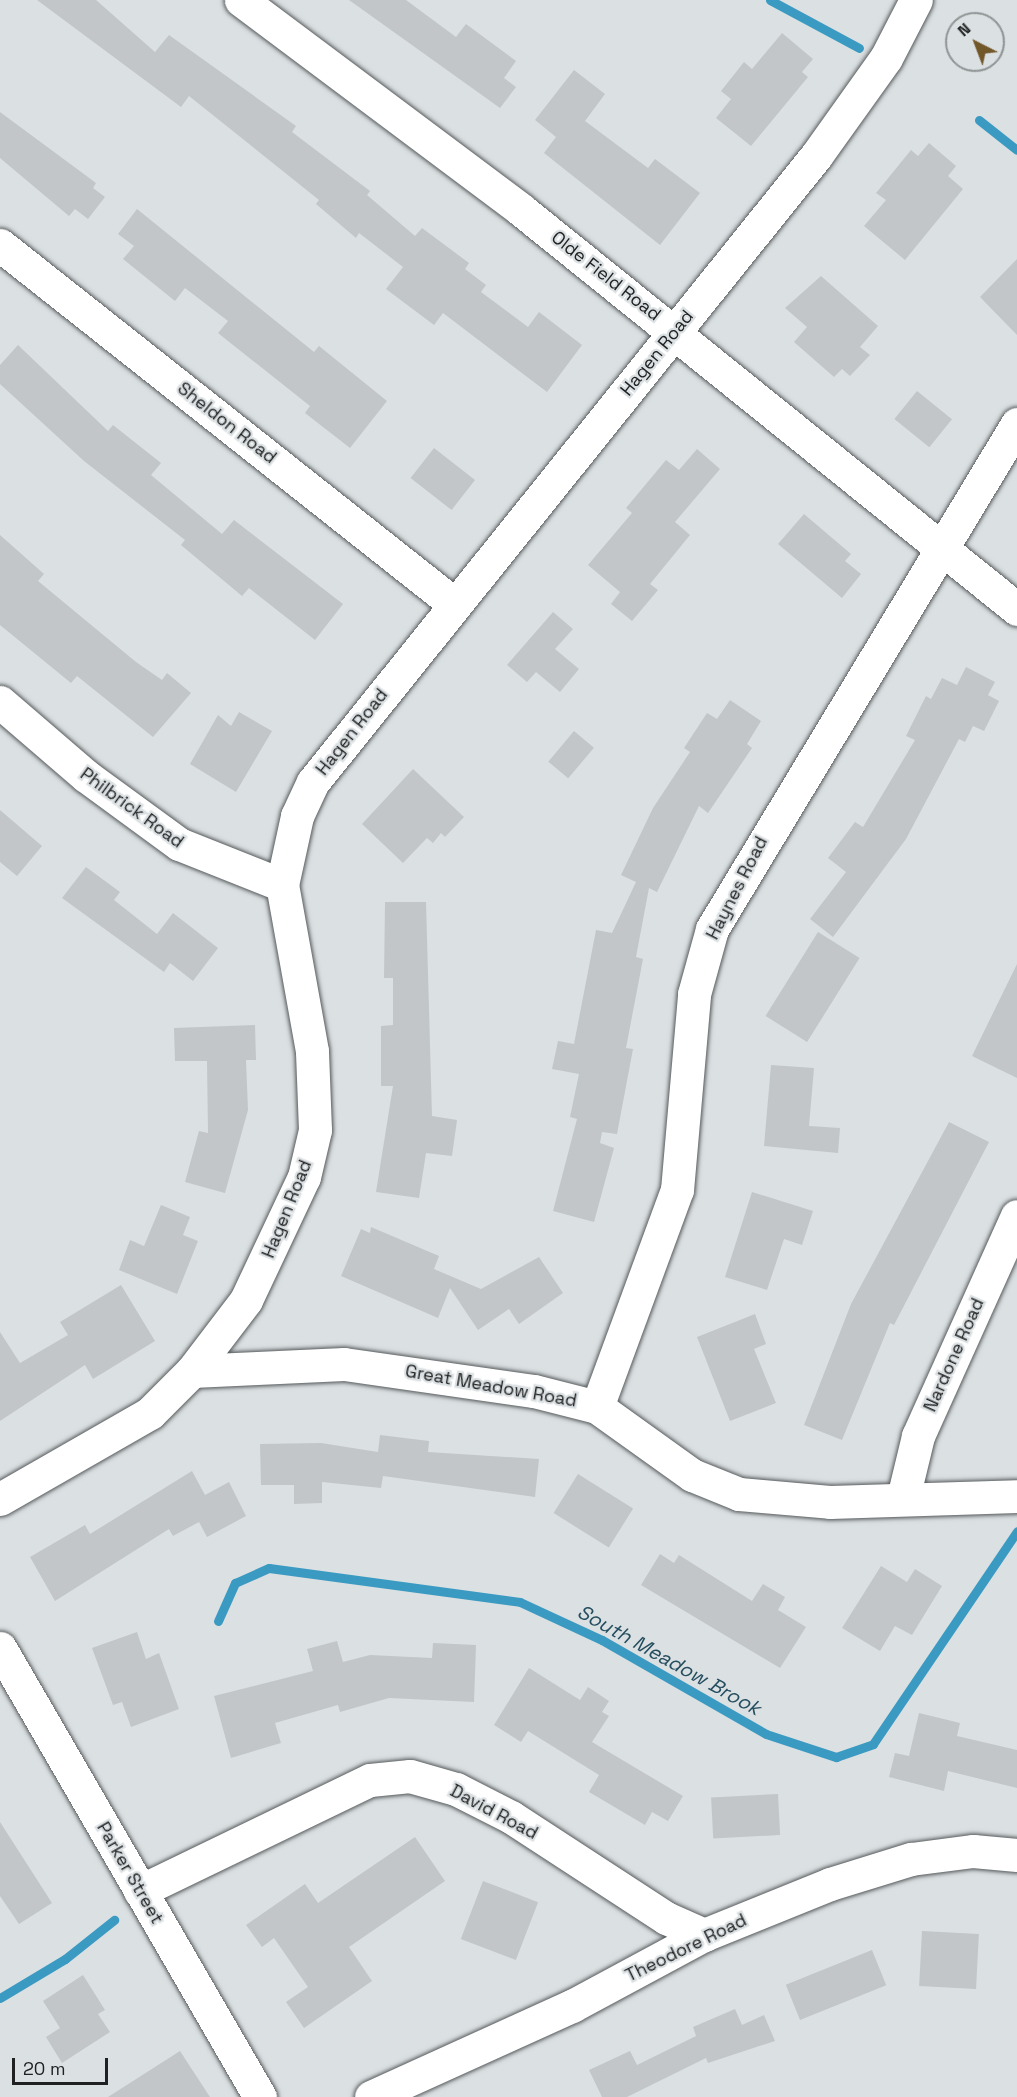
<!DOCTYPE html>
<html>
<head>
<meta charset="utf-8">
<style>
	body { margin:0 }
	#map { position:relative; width:1017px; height:2097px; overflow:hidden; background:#dbe0e2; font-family:"Space Grotesk",sans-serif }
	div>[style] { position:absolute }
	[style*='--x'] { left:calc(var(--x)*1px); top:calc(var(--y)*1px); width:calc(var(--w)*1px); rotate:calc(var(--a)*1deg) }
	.stream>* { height:9px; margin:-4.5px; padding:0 4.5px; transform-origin:4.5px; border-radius:4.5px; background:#3a9ac2 }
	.building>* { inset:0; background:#c2c6c9; transform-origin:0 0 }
	.roads { filter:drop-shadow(0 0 2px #565a5c) drop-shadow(0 0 2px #565a5c) }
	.street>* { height:33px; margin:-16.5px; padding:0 16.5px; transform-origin:16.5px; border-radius:16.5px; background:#fff }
	.secondary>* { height:33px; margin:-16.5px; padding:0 16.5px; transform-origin:16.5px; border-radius:16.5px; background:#fff }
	span { translate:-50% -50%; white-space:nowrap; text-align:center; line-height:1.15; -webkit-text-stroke:4.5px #dbe0e2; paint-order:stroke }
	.street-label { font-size:18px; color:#202122 }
	.water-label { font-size:20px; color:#244d5f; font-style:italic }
	.north { position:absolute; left:945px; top:12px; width:60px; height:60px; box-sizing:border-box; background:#dbe0e2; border:2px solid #909495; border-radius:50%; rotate:318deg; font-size:16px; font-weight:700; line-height:24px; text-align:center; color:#202122 }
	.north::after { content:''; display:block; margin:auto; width:21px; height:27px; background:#725729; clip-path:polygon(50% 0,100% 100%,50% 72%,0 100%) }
	.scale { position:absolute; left:12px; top:2058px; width:96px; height:27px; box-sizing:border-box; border:3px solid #202122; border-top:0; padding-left:8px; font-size:18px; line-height:21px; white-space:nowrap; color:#202122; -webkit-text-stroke:4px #dbe0e2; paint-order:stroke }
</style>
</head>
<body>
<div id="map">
	<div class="stream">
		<i style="--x:770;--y:0;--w:101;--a:28.3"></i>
		<i style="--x:979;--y:120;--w:48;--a:38.3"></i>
		<i style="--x:218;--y:1621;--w:42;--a:-65.9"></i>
		<i style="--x:235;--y:1583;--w:37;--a:-24"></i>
		<i style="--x:269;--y:1568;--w:253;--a:7.7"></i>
		<i style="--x:520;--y:1602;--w:90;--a:24.9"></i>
		<i style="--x:602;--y:1640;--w:189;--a:29.8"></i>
		<i style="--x:766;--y:1734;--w:74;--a:18.2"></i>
		<i style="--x:836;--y:1757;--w:39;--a:-19"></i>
		<i style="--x:873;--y:1744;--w:257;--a:-55.9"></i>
		<i style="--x:0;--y:1998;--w:76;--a:-31"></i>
		<i style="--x:65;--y:1959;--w:63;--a:-38.5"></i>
	</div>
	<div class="building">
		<i style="clip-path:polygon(37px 0,96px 0,155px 52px,169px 35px,296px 126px,292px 132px,370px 191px,367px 195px,415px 236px,422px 228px,469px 263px,465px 269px,486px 285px,481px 292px,528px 327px,539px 312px,582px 345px,547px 392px,443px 313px,434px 325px,386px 289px,403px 267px,359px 233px,356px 238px,316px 204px,319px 200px,189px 96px,181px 107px)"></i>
		<i style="clip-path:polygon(349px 0,406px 0,456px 37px,466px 24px,516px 61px,504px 78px,516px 87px,500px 108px)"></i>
		<i style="clip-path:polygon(782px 33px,813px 59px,802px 72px,808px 77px,751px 146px,716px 118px,731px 99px,721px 91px,744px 62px,752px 69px)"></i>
		<i style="clip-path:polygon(574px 70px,605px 94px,585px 121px,648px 168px,655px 159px,700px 193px,660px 245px,544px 153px,556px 137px,535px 120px)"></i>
		<i style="clip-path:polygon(0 112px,96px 183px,93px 188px,105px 197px,88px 219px,75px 209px,69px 216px,0 158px)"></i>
		<i style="clip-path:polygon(929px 143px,956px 166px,948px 176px,963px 189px,905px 260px,864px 226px,886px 200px,876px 193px,911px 150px,918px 156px)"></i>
		<i style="clip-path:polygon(137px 209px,314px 352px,319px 346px,387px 401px,350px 448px,305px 413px,310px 406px,218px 333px,228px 321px,185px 288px,175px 301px,123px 259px,134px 246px,118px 234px)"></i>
		<i style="clip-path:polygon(1017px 259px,1017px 335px,980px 297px)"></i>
		<i style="clip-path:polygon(821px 276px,878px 326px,860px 347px,870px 355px,850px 376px,842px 369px,834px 377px,794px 342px,807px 327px,785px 308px)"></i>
		<i style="clip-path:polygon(18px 345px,108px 431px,113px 425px,161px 463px,151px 475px,222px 534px,234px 520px,343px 604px,315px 640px,249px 588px,242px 596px,181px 545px,185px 540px,84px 461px,0 384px,0 365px)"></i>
		<i style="left:917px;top:391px;width:45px;height:36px;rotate:39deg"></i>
		<i style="left:434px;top:448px;width:52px;height:38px;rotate:38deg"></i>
		<i style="clip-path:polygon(697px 449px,720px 469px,675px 522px,690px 535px,650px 584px,658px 590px,632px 621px,611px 604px,620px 592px,588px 565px,632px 513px,626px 508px,666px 460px,679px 470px)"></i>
		<i style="clip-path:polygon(804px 514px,851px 554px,845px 561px,861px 574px,842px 598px,778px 544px)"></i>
		<i style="clip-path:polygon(0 535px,44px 574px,38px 581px,136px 662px,162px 680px,167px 673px,191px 693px,153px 737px,77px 676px,71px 683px,0 625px)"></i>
		<i style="clip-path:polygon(553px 612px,573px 629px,555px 649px,579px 669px,560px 692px,536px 672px,527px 682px,507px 665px)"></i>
		<i style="clip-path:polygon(966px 667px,995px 682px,988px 695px,999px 701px,984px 731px,973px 726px,965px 742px,959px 739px,906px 839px,833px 937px,810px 919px,846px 872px,828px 858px,855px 822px,863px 827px,915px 740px,906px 736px,926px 696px,931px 699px,942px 678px,957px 685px)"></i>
		<i style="clip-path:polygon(730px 700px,761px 721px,747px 744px,752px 748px,708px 813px,699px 806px,657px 892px,649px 888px,636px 957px,643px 959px,626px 1048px,633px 1049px,617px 1134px,602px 1132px,600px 1143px,614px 1148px,594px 1222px,553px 1211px,577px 1119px,570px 1117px,579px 1074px,552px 1069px,558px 1041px,574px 1044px,596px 930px,612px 933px,636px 882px,621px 875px,653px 808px,690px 752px,684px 748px,707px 713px,717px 719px)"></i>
		<i style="clip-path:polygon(239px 712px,272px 731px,236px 792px,190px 764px,218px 715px,231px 726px)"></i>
		<i style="left:574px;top:731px;width:26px;height:40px;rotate:40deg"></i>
		<i style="clip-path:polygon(413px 769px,464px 817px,445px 837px,441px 833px,433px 843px,427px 838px,403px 863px,362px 824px)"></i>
		<i style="clip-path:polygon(0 810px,42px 846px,17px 876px,0 862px)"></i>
		<i style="clip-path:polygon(86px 867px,120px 892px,114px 900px,157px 934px,173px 913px,218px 948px,193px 981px,170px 963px,164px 972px,62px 898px)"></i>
		<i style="clip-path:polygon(385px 902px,426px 902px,432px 1116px,457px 1120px,452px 1156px,426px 1153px,419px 1198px,376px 1192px,393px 1086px,381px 1086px,381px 1026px,393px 1025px,393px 978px,384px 978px)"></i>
		<i style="left:818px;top:932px;width:49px;height:99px;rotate:32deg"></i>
		<i style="clip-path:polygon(1017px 964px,1017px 1078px,972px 1056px)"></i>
		<i style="clip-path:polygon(255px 1025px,256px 1060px,246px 1060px,248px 1110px,225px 1193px,185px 1182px,199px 1131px,208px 1133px,207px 1061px,175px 1061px,174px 1028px)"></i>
		<i style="clip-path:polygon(771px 1065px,814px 1068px,809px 1126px,840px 1128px,838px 1153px,764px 1146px)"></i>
		<i style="clip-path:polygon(949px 1122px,989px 1142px,894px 1325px,890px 1323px,842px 1440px,804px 1425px,851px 1304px)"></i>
		<i style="clip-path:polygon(752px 1192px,813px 1211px,802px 1245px,784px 1239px,767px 1290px,725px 1277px)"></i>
		<i style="clip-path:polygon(161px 1205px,190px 1217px,183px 1235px,198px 1241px,177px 1294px,119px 1270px,130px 1240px,144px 1246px)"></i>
		<i style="clip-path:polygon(371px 1227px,439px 1256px,434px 1269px,481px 1289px,539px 1257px,563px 1293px,519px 1324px,509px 1309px,478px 1330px,450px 1288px,438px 1318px,341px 1276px,361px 1229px,370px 1233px)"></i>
		<i style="clip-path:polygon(121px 1285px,155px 1341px,93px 1379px,85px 1365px,0 1421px,0 1332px,20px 1363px,68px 1335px,60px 1322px)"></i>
		<i style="clip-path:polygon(755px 1314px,766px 1344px,754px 1349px,776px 1403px,730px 1421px,697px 1337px)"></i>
		<i style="clip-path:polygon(380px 1435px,429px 1441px,428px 1452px,539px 1459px,535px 1497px,383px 1476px,381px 1488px,322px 1482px,322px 1503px,294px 1504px,294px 1485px,261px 1485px,260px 1444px,321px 1443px,378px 1452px)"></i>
		<i style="clip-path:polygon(192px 1471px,205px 1495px,229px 1482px,246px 1516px,207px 1537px,199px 1522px,173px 1536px,169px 1529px,55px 1601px,30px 1557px,85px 1525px,90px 1534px)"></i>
		<i style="left:578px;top:1474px;width:65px;height:46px;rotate:32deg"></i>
		<i style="clip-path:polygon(660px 1554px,674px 1563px,679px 1555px,752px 1601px,763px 1584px,785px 1597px,778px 1610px,806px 1627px,780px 1668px,641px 1585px)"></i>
		<i style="clip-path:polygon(881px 1566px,907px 1582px,915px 1569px,942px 1586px,912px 1635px,895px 1626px,880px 1651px,842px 1628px)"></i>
		<i style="clip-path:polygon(137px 1632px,146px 1659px,159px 1653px,179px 1709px,131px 1727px,122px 1702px,113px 1705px,92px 1648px)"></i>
		<i style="clip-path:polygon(337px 1641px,343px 1662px,370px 1655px,432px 1658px,433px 1643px,476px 1645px,474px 1702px,389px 1698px,340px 1712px,338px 1705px,275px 1723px,281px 1743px,231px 1758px,214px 1696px,313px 1671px,307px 1649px)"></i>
		<i style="clip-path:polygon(529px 1668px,580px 1700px,588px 1687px,609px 1701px,602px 1712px,609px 1716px,592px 1742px,683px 1796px,668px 1821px,652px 1812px,645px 1825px,589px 1792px,599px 1775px,528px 1731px,521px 1742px,494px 1725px)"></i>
		<i style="clip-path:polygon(919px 1713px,960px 1723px,957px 1736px,1017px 1750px,1017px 1788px,948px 1771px,944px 1791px,889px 1777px,895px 1753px,909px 1756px)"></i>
		<i style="left:778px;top:1794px;width:41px;height:67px;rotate:87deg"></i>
		<i style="clip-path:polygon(0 1822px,52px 1903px,19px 1924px,0 1896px)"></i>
		<i style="clip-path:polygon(415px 1837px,445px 1881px,349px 1947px,372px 1981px,304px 2028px,286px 2002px,308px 1987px,274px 1938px,262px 1947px,246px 1925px,305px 1884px,318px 1903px)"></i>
		<i style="left:483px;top:1881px;width:59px;height:62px;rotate:21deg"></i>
		<i style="left:922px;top:1931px;width:57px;height:55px;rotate:3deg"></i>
		<i style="left:872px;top:1950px;width:38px;height:93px;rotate:68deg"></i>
		<i style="clip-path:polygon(83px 1975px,105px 2010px,98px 2014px,110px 2032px,62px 2063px,46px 2037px,60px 2028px,43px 2001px)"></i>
		<i style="clip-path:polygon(735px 2009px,742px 2025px,764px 2015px,775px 2041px,708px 2063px,706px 2058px,627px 2097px,602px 2097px,589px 2070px,630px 2051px,637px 2065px,696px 2036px,693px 2027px)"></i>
		<i style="clip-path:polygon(180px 2051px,210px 2097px,108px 2097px)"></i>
	</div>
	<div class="roads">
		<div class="street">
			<i style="--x:241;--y:0;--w:349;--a:36.8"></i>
			<i style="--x:520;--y:209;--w:638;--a:38.83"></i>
			<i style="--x:0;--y:245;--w:577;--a:38.32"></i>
			<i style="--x:0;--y:702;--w:113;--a:40.7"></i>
			<i style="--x:86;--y:776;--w:115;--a:36.2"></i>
			<i style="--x:179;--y:844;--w:111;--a:21.7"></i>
			<i style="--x:192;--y:1371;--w:152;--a:-2.6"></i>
			<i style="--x:344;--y:1364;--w:192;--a:8.1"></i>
			<i style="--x:534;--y:1391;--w:65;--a:14.3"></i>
			<i style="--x:597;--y:1407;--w:117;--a:35.6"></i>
			<i style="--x:692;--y:1475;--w:51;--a:22"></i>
			<i style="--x:739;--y:1494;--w:91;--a:5"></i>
			<i style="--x:830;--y:1502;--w:187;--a:-1.8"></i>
			<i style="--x:597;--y:1407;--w:231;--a:-69.8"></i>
			<i style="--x:677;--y:1190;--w:197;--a:-85"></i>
			<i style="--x:694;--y:994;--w:67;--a:-74.5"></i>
			<i style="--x:712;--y:929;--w:590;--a:-58.87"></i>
			<i style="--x:903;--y:1498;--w:64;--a:-76.4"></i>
			<i style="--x:918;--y:1436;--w:241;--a:-65.8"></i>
			<i style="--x:0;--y:1499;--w:173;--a:-29.8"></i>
			<i style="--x:150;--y:1413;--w:59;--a:-45"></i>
			<i style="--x:192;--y:1371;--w:89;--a:-52.7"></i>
			<i style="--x:246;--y:1300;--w:136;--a:-64.8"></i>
			<i style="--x:304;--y:1177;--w:48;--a:-76.8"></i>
			<i style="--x:315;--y:1130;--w:79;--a:-92.2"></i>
			<i style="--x:312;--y:1051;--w:169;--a:-100.2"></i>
			<i style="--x:282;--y:885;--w:71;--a:-77.7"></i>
			<i style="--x:297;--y:816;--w:38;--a:-65"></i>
			<i style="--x:313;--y:782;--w:803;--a:-51.22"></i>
			<i style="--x:816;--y:156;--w:120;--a:-54.5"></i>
			<i style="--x:886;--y:58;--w:65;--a:-62.7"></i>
			<i style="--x:140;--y:1891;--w:255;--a:-25.8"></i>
			<i style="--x:370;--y:1780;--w:40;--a:-5.7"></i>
			<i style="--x:410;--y:1776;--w:48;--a:15.8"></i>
			<i style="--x:456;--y:1789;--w:62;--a:27"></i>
			<i style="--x:511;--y:1817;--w:185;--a:33.1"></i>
			<i style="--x:666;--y:1918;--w:42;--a:24.1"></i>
			<i style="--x:371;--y:2097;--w:221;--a:-24.4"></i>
			<i style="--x:572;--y:2006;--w:150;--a:-28.3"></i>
			<i style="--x:704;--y:1935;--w:136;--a:-22"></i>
			<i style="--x:830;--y:1884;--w:85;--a:-17.2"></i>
			<i style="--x:911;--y:1859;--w:63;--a:-7.4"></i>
			<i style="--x:973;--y:1851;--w:44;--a:5.2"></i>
		</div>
		<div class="secondary">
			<i style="--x:0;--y:1648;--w:519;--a:59.93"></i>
		</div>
	</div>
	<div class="street-label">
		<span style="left:606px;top:276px;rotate:38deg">Olde Field Road</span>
		<span style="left:657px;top:353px;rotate:-51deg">Hagen Road</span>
		<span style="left:227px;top:423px;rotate:38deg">Sheldon Road</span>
		<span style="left:352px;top:732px;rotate:-52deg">Hagen Road</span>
		<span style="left:132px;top:808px;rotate:36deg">Philbrick Road</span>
		<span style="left:737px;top:888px;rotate:-63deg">Haynes Road</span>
		<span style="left:287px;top:1209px;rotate:-68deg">Hagen Road</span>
		<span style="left:954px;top:1355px;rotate:-66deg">Nardone Road</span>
		<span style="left:491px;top:1386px;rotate:10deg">Great Meadow Road</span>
		<span style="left:494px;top:1812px;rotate:28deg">David Road</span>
		<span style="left:130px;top:1873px;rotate:60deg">Parker Street</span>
		<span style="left:686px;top:1948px;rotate:-26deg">Theodore Road</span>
	</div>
	<div class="water-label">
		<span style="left:669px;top:1660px;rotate:29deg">South Meadow Brook</span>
	</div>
	<div class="north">N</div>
	<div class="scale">20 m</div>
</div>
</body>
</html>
